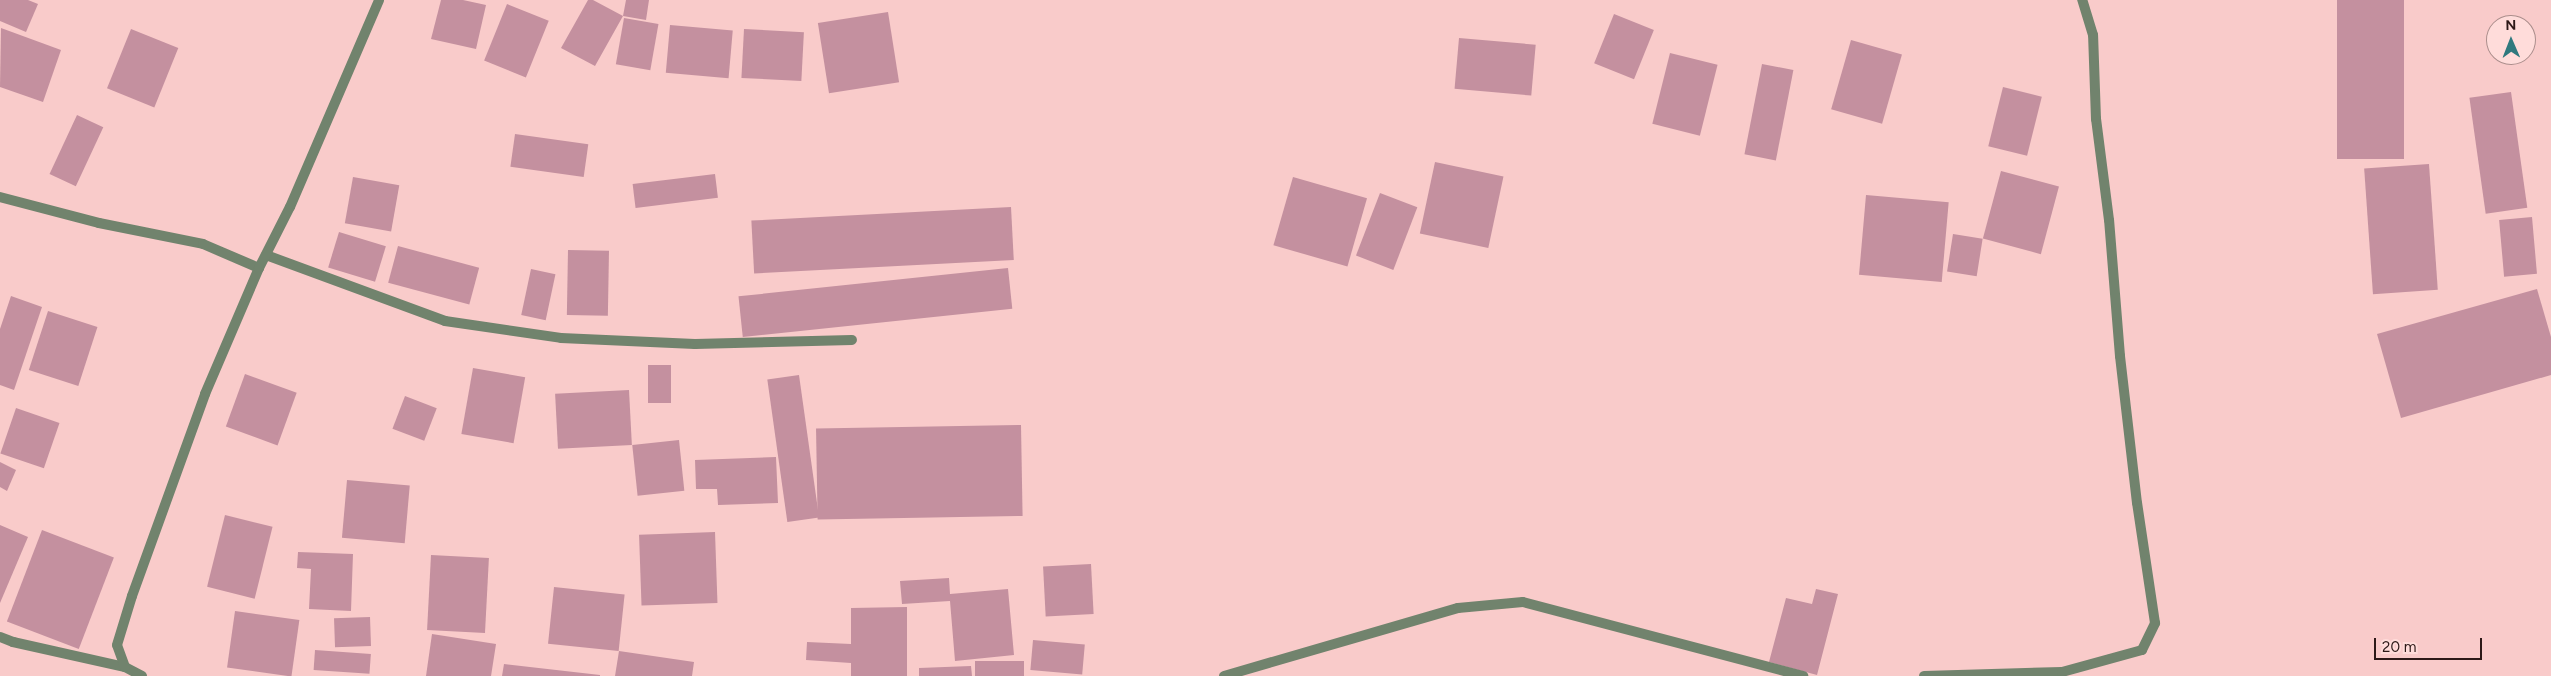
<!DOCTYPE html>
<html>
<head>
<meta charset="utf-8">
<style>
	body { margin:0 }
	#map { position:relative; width:2551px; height:676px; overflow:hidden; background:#f9cbca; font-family:Figtree,sans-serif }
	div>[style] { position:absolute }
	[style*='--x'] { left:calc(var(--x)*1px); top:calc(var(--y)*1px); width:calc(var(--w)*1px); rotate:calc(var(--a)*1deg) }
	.building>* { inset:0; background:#c4909f; transform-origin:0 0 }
	.street>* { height:10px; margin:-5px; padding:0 5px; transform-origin:5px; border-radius:5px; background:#71836d }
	span { translate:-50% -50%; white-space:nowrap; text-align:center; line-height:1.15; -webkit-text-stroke:5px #ffdcda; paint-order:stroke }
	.north { position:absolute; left:2486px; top:15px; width:50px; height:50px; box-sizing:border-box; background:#ffdcda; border:1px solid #ab8e8c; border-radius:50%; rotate:359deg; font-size:14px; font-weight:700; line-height:20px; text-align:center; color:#2d1918 }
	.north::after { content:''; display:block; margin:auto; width:18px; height:22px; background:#30797e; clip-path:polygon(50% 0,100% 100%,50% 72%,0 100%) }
	.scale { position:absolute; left:2374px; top:638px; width:108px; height:22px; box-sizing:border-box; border:2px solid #2d1918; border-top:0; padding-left:6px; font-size:15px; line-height:18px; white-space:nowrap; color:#2d1918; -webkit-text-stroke:4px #ffdcda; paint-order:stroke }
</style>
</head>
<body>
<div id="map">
	<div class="building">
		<i style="clip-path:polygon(0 0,28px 0,38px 4px,26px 32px,0 21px)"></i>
		<i style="clip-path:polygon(441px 0,463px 0,486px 5px,476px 49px,431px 39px)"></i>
		<i style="clip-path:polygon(588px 0,593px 0,623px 16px,626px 0,649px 0,646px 20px,623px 16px,595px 66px,561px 48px)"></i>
		<i style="left:2337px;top:0;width:67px;height:159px"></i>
		<i style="left:507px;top:4px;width:45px;height:61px;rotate:22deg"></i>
		<i style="left:888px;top:12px;width:71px;height:71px;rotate:81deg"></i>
		<i style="left:1614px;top:14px;width:43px;height:53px;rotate:22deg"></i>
		<i style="left:624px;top:18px;width:35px;height:47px;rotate:10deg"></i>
		<i style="left:670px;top:25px;width:63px;height:48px;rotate:5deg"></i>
		<i style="clip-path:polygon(1px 28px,61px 50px,43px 102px,0 87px)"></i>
		<i style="left:131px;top:29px;width:51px;height:64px;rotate:22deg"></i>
		<i style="left:744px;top:29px;width:60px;height:49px;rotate:3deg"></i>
		<i style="left:1459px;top:38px;width:77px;height:51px;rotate:5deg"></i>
		<i style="left:1851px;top:40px;width:53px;height:72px;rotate:16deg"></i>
		<i style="left:1670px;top:53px;width:49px;height:73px;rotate:14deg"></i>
		<i style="left:1762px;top:64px;width:32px;height:92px;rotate:11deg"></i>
		<i style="left:2003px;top:87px;width:40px;height:61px;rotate:14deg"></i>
		<i style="left:2511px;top:92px;width:117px;height:42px;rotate:82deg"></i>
		<i style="left:77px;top:115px;width:29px;height:65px;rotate:25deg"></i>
		<i style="left:515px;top:134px;width:74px;height:33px;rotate:8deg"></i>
		<i style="left:1435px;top:162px;width:70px;height:73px;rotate:12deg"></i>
		<i style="left:2429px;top:164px;width:126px;height:65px;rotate:86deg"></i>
		<i style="left:2001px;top:171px;width:60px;height:70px;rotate:15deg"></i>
		<i style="left:715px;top:174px;width:24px;height:83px;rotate:83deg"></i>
		<i style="left:353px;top:177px;width:47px;height:47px;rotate:10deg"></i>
		<i style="left:1293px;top:177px;width:77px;height:71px;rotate:16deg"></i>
		<i style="left:1380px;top:193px;width:40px;height:67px;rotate:21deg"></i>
		<i style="left:1866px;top:195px;width:83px;height:80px;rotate:5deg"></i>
		<i style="left:1011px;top:207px;width:53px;height:260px;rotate:87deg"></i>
		<i style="left:2532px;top:217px;width:57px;height:33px;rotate:85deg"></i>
		<i style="left:339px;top:232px;width:49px;height:37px;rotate:17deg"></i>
		<i style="left:1953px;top:234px;width:30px;height:38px;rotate:9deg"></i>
		<i style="left:398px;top:246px;width:84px;height:38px;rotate:15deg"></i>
		<i style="left:568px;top:250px;width:41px;height:65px;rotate:1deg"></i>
		<i style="left:1008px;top:268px;width:41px;height:271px;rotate:84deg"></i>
		<i style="left:531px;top:269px;width:25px;height:47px;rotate:12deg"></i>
		<i style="clip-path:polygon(2537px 289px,2551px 337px,2551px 375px,2401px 418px,2377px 334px)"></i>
		<i style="clip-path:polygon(11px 296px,42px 307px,14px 390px,0 385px,0 329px)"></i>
		<i style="left:48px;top:311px;width:52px;height:62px;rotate:18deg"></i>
		<i style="left:648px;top:365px;width:23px;height:38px"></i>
		<i style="left:473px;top:368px;width:53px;height:67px;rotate:10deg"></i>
		<i style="left:245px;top:374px;width:55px;height:56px;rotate:20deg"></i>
		<i style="left:799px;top:375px;width:144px;height:32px;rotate:82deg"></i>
		<i style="left:629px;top:390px;width:55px;height:74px;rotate:87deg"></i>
		<i style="left:405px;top:396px;width:34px;height:35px;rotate:21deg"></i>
		<i style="left:16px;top:408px;width:46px;height:48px;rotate:19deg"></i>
		<i style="left:1021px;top:425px;width:91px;height:205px;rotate:89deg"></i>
		<i style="left:679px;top:440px;width:51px;height:47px;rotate:84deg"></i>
		<i style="clip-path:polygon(776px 457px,778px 503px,718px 505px,717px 489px,696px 489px,695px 460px)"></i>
		<i style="clip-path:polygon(0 462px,16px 470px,7px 491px,0 487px)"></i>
		<i style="left:347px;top:480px;width:63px;height:58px;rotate:5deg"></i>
		<i style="left:225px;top:515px;width:49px;height:74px;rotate:14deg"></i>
		<i style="clip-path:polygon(0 525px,28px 537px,0 603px)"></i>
		<i style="left:42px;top:530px;width:77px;height:98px;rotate:21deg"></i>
		<i style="left:715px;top:532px;width:71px;height:76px;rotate:88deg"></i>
		<i style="clip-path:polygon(298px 552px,353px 554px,351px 611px,309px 609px,311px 569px,297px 568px)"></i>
		<i style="left:431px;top:555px;width:58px;height:75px;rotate:3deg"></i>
		<i style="left:1091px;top:564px;width:50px;height:48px;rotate:87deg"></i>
		<i style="clip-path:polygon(949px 578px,950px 594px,1008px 589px,1014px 655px,955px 661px,950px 601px,902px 604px,900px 581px)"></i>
		<i style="left:554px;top:587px;width:71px;height:57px;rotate:6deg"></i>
		<i style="clip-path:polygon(1816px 589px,1838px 594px,1817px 675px,1769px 662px,1786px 598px,1812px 604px)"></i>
		<i style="clip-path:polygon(907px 607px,907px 676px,851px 676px,851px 663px,806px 660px,807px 642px,851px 644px,851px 608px)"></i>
		<i style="left:235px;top:611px;width:65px;height:57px;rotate:8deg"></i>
		<i style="left:370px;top:617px;width:29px;height:36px;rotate:88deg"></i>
		<i style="clip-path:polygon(432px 634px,496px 644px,491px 676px,426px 676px)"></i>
		<i style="left:1033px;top:640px;width:52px;height:30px;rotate:5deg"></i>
		<i style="left:315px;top:650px;width:56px;height:20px;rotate:4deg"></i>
		<i style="clip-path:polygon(619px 651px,694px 662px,692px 676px,615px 676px)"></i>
		<i style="left:1024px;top:661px;width:15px;height:49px;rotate:90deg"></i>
		<i style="clip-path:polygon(504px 664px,600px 675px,600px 676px,502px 676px)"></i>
		<i style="clip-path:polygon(971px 666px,972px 676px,919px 676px,919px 668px)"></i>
	</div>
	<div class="street">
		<i style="--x:0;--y:197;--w:102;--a:14.7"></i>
		<i style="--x:99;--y:223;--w:106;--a:11.4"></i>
		<i style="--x:203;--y:244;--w:61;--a:23.2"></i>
		<i style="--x:266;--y:255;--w:191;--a:20.2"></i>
		<i style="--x:445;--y:321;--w:117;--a:8.3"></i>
		<i style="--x:561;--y:338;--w:134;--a:2.6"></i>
		<i style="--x:695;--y:344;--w:157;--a:-1.5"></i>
		<i style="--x:0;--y:637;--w:14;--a:21"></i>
		<i style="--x:13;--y:642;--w:115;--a:12.6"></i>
		<i style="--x:142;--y:676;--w:19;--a:-152"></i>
		<i style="--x:125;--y:667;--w:23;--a:-110"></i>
		<i style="--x:117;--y:645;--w:51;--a:-73"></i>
		<i style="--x:132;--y:596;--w:215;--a:-70.1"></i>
		<i style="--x:205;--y:394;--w:137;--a:-66.8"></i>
		<i style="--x:259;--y:268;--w:68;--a:-63.1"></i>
		<i style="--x:290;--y:207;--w:225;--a:-66.7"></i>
		<i style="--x:1224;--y:676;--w:244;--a:-16.2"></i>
		<i style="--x:1458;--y:608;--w:65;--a:-5.3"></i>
		<i style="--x:1523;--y:602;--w:290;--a:14.8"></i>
		<i style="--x:1924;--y:676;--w:138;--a:-1.7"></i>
		<i style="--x:2062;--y:672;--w:83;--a:-15.4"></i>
		<i style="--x:2142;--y:650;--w:30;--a:-64"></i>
		<i style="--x:2155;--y:623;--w:121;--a:-98.5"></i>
		<i style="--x:2137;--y:503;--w:148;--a:-96.6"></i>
		<i style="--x:2120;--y:356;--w:136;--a:-94.6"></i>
		<i style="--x:2109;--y:220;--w:102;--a:-97.3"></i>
		<i style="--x:2096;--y:119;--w:84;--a:-92"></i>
		<i style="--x:2093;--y:35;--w:37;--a:-107"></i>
	</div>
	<div class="north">N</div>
	<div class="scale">20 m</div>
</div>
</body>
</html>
